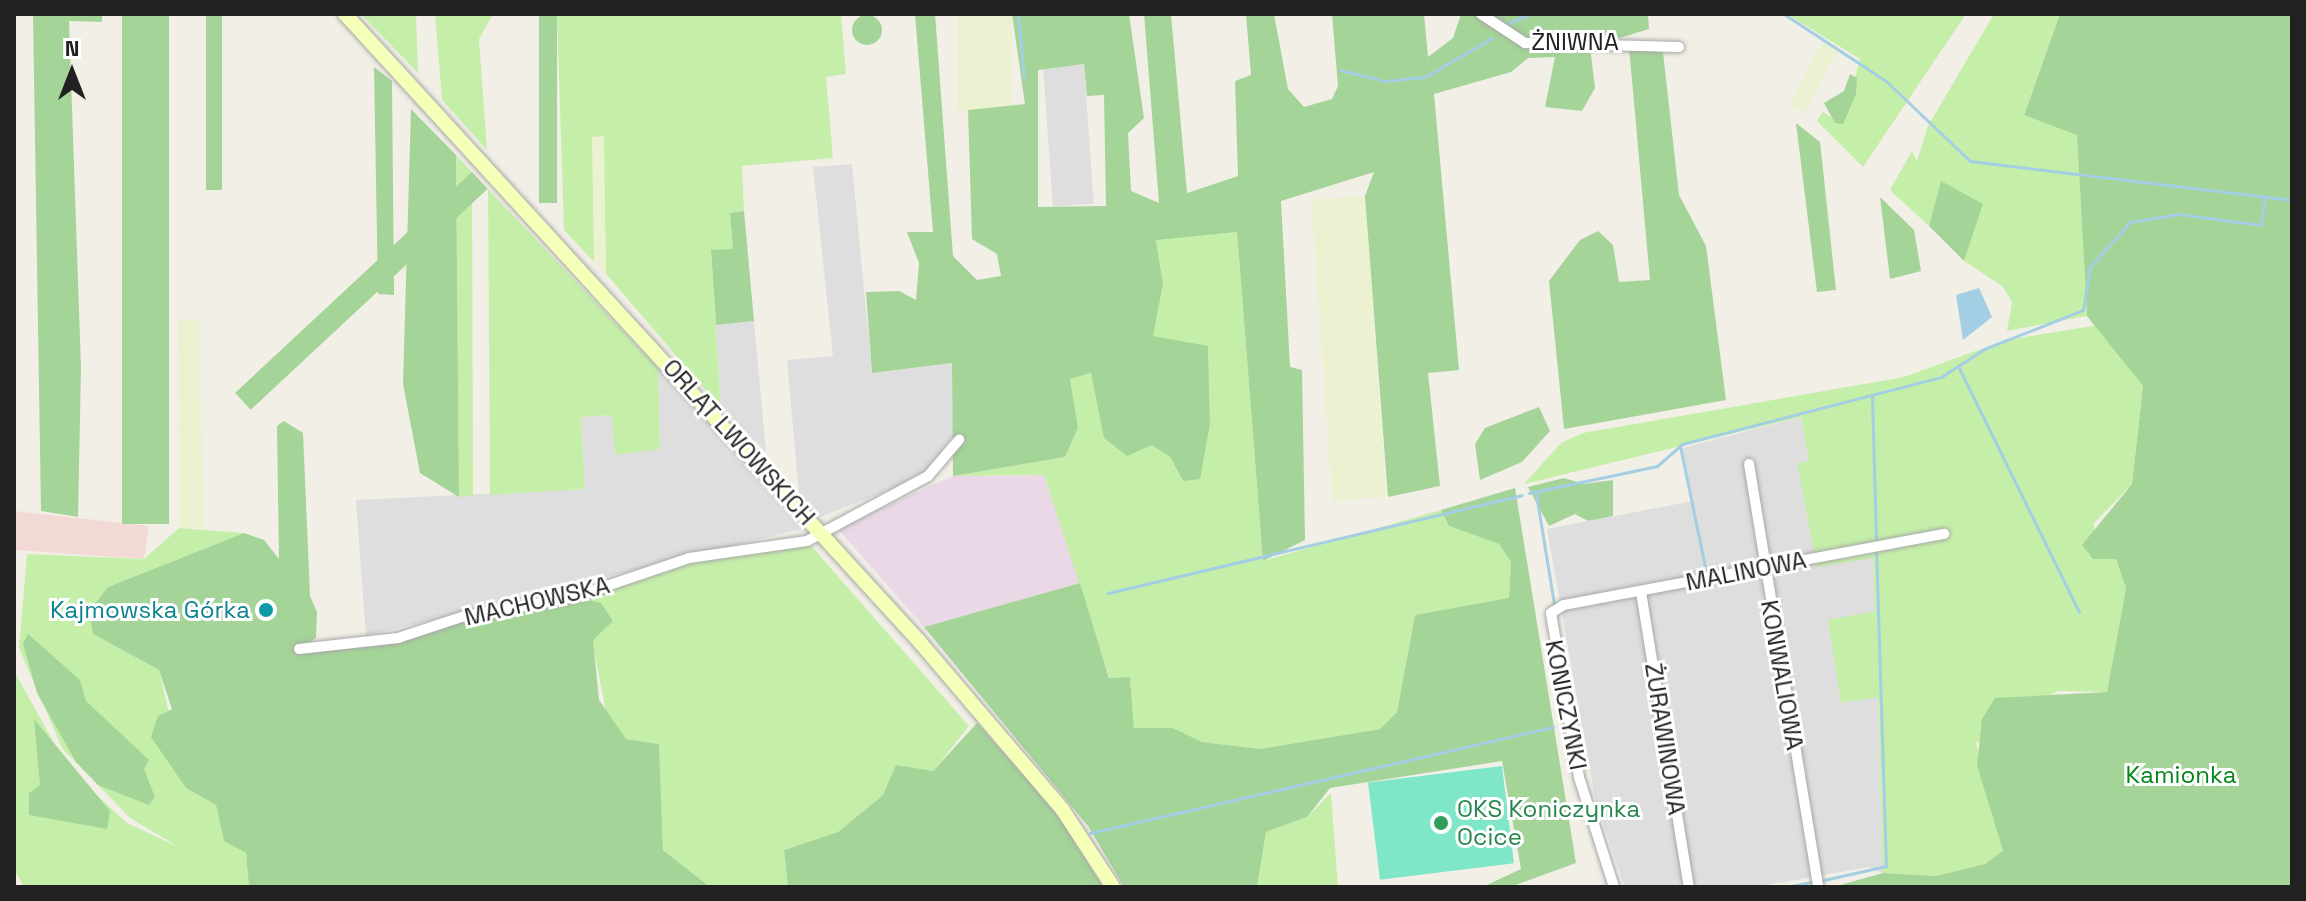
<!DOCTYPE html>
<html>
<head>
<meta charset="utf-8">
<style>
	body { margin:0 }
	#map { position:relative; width:2306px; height:901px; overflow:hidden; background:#f2efe7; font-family:"Space Grotesk",sans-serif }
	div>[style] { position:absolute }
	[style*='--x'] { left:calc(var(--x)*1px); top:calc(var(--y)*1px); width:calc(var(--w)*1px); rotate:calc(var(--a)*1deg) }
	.residential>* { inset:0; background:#dfdede; transform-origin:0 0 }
	.commercial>* { inset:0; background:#f3d9d5 }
	.industrial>* { inset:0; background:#ebd8e6 }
	.farmland>* { inset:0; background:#ecf2d1; transform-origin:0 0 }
	.grass>* { inset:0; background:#c5efa9 }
	.forest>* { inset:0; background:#a4d498; transform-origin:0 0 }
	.round { border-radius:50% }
	.pitch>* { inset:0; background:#7fe7c8; transform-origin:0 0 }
	.water>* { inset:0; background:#a4cee3 }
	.stream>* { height:3px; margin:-1.5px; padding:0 1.5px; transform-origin:1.5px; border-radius:1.5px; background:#a4cee3 }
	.roads { filter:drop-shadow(0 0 2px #a8a8a8) drop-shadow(0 0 2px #a8a8a8) }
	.street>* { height:10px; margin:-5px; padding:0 5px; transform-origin:5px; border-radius:5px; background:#fff }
	.secondary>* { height:14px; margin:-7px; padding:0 7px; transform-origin:7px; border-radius:7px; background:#f4ffb8 }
	.dots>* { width:22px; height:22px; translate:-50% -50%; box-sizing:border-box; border:4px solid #fff; border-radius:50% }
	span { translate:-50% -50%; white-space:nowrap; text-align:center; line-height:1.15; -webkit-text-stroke:6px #fff; paint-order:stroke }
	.street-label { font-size:24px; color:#212121 }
	.culture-label { font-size:24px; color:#0d838f }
	.right { translate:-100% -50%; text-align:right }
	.park-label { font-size:24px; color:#03851a }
	.leisure-label { font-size:24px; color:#27864d }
	.left { translate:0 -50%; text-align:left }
	.frame { position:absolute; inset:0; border:16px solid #212121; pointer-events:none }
	.north { position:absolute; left:32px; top:32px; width:80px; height:80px; -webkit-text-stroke:6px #fff; paint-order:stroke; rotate:0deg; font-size:22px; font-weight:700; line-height:32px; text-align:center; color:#212121 }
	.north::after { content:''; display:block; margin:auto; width:28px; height:36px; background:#212121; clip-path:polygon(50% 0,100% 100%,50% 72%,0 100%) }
</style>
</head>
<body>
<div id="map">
	<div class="residential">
		<i style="left:1084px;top:64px;width:140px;height:41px;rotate:86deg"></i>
		<i style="clip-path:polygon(852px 164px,872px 373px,952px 363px,953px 436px,922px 477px,820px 517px,799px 494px,787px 360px,833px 356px,813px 167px)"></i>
		<i style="clip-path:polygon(754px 321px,766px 452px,721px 408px,716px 325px)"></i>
		<i style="clip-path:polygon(658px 368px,801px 529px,366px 636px,356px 500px,585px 489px,581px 417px,613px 415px,641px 450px,660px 449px)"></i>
		<i style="clip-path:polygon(1801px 417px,1810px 461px,1798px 463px,1817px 566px,1873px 557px,1875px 612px,1828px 621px,1878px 696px,1883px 873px,1869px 867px,1755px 887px,1625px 887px,1595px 799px,1547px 529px,1693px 501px,1682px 448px)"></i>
	</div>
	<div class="commercial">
		<i style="clip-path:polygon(14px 511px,149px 526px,144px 559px,14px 550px)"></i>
	</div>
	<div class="industrial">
		<i style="clip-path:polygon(1044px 475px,1080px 583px,924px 627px,837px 528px,953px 476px)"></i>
	</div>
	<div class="farmland">
		<i style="left:958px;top:14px;width:54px;height:97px"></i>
		<i style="left:1824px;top:40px;width:18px;height:74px;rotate:29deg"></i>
		<i style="clip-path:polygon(592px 136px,605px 136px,606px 274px,594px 262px)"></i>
		<i style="left:1365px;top:196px;width:302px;height:54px;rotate:86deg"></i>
		<i style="clip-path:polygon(178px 320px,199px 320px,204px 528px,179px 528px)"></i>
	</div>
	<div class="grass">
		<i style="clip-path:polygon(361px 14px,416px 14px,418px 73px)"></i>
		<i style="clip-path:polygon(435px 14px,493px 14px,479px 39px,487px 150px,442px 100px)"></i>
		<i style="clip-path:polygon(557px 14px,841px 14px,846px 74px,826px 77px,833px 158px,742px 166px,744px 211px,730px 213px,733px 249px,711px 251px,721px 408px,606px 274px,604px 136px,592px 137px,594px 262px,564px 230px)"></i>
		<i style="clip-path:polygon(1787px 14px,1966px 14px,1863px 167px,1817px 121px,1823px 112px,1843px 124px,1860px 59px)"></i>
		<i style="clip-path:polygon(1994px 14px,2060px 14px,2024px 114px,2077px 134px,2087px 316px,2007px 331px,2012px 302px,2002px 286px,1964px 261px,1982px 204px,1941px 182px,1929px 226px,1890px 190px,1912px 151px,1917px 161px,1928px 126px)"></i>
		<i style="clip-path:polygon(456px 155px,472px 172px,473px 496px,459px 497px)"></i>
		<i style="clip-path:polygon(488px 189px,658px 368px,660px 449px,615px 455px,612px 415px,581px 417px,585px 489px,490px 495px)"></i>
		<i style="clip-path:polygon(1237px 232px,1263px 561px,1441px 510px,1449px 526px,1499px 544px,1511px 562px,1509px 599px,1415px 615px,1397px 712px,1380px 729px,1260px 749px,1202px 742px,1173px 728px,1134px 728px,1130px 677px,1110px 679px,1044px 475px,953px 476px,1065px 457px,1078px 428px,1069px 378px,1092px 373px,1170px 457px,1183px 481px,1210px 424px,1208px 347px,1152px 336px,1163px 284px,1156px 239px)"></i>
		<i style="clip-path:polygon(2099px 325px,2143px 386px,2132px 484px,2094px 523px,2093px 558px,2116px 559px,2126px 588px,2107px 692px,2057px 691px,1976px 743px,2003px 851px,1985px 864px,1936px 876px,1883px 873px,1878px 697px,1841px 703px,1828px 620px,1875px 611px,1873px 558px,1817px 567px,1797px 463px,1809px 461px,1801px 417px,1524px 484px,1561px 443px,1583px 433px,1904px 377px,2006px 340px)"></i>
		<i style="clip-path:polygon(179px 528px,244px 533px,108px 587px,89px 611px,93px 634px,159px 670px,186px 788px,216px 805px,224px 841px,246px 853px,249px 887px,24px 887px,14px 869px,14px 671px,58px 750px,87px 786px,127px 823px,179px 847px,130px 818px,62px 748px,19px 648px,27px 554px,144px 559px)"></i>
		<i style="clip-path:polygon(807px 541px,969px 726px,933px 771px,896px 766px,883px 795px,838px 832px,784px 850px,788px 887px,710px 887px,663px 850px,659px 744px,626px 739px,608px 722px,592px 640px,574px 597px,689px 558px)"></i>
		<i style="clip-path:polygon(1331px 793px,1338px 887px,1257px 887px,1266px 832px,1307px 817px)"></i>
	</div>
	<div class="forest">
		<i style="clip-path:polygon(33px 14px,102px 14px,102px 22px,69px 21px,81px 368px,78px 517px,41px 511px)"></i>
		<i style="left:122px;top:14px;width:47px;height:510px"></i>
		<i style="left:206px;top:14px;width:16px;height:176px"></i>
		<i style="left:539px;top:14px;width:18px;height:189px"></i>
		<i style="clip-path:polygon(evenodd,915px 14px,935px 14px,953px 256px,977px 280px,1001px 276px,997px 254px,972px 239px,968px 110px,1025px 104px,1012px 14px,1129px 14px,1144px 118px,1128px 133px,1131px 191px,1159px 203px,1144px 14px,1171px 14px,1187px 193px,1238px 176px,1235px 81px,1251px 75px,1246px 14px,1274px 14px,1288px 89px,1304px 107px,1332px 99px,1338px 86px,1332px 14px,1424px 14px,1428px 57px,1453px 38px,1461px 14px,1648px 14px,1649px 29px,1590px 47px,1595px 88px,1582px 111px,1545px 107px,1555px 57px,1528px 58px,1511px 72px,1434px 94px,1459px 370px,1428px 373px,1440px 486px,1388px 497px,1365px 196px,1374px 172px,1281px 201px,1290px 367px,1302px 370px,1305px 540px,1263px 561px,1237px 232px,1156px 240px,1163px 284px,1153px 336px,1208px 346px,1210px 424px,1200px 479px,1183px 481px,1170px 457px,1152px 445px,1127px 456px,1104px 438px,1091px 373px,1070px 379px,1078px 428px,1065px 457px,953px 476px,952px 363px,872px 373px,866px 292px,899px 291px,916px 300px,919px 263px,907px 232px,933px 232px,915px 14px,1084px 64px,1087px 96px,1104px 95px,1106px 206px,1038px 207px,1038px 70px,1084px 64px)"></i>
		<i style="clip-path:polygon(2060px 14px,2292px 14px,2292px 887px,1833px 887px,1883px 873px,1936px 876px,1985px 864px,2003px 851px,1977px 765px,1982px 719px,1995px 698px,2107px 692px,2126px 588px,2116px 559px,2093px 559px,2082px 545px,2132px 484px,2143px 386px,2087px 316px,2077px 135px,2024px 115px)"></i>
		<i class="round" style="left:852px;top:15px;width:30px;height:30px"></i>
		<i style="clip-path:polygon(1629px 47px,1663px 52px,1679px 195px,1706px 246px,1726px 400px,1564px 429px,1549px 281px,1580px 240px,1598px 231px,1613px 245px,1619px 282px,1650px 280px)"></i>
		<i style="clip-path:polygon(374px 67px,392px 81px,394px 295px,378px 294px)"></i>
		<i style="clip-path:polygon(1850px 74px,1857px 78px,1856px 94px,1843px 124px,1835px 123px,1824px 103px,1844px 91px)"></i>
		<i style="clip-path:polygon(411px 109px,456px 155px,459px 497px,420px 473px,403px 384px)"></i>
		<i style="clip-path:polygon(1796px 123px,1820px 142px,1836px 290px,1817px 292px)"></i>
		<i style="left:472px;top:172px;width:23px;height:324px;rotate:47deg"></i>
		<i style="clip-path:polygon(1941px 181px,1983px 204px,1964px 261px,1929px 226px)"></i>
		<i style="clip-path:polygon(1880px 197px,1914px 230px,1921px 271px,1890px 279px)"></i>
		<i style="clip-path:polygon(744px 211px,754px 321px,716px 325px,711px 250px,733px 249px,730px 213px)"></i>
		<i style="clip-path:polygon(1539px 407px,1550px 431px,1522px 462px,1480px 480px,1475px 444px,1485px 428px)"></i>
		<i style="clip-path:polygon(284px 421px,303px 433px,310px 596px,317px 612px,316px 638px,301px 648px,373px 644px,462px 617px,574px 597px,601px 603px,613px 621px,593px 640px,599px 700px,626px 739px,659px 744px,663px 850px,710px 887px,249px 887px,246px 853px,224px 841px,216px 805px,186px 788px,151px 737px,158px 716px,172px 709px,159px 670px,93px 634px,89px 611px,108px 587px,244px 533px,264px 540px,279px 559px,277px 426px)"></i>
		<i style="clip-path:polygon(1564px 478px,1584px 484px,1613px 480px,1613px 516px,1588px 521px,1575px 514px,1549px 526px,1528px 487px)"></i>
		<i style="clip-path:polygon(1515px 488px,1576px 863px,1510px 887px,1487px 885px,1521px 869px,1502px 761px,1330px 788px,1307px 817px,1266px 832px,1257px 887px,1124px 887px,1088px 826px,924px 627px,1080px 583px,1109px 678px,1130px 677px,1134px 728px,1173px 728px,1202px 742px,1260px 749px,1380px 729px,1397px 712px,1415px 615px,1509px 598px,1511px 562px,1499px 544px,1449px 526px,1441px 510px)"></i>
		<i style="clip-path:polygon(28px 634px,80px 680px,86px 701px,149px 760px,144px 769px,155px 797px,149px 805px,98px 785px,76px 762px,37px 693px,23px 643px)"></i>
		<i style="clip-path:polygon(34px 719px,110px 811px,107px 829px,29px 815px,29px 793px,40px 785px)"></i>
		<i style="clip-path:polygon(977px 723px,1055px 810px,1103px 887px,788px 887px,784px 850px,838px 832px,883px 795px,896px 765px,933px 771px)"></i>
	</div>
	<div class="pitch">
		<i style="left:1502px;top:766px;width:98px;height:135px;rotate:83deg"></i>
	</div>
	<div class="water">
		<i style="clip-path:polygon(1979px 288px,1992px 317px,1963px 340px,1956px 295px)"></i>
	</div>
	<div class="stream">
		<i style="--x:1018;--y:14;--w:64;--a:84.6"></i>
		<i style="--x:1784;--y:14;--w:122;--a:33.3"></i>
		<i style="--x:1886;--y:81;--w:116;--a:43.6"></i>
		<i style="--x:1970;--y:161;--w:324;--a:6.9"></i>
		<i style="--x:1504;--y:25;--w:28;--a:-23"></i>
		<i style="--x:1340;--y:70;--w:46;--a:13.7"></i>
		<i style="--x:1385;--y:81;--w:40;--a:-5.7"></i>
		<i style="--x:1425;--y:77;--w:78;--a:-30.2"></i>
		<i style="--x:1958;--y:366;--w:274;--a:63.8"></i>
		<i style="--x:1872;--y:396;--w:144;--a:88.4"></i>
		<i style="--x:1680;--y:446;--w:128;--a:78.3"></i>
		<i style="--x:1529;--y:493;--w:131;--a:-11.9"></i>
		<i style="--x:1657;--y:466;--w:33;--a:-41"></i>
		<i style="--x:1682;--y:444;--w:268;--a:-14.5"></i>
		<i style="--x:1941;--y:377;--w:51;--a:-33.1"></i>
		<i style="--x:1984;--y:349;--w:106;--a:-21.5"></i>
		<i style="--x:2083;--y:310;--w:44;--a:-80.8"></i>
		<i style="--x:2090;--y:267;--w:60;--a:-48.4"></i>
		<i style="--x:2130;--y:222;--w:49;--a:-9.5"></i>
		<i style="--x:2178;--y:214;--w:84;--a:7.5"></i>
		<i style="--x:2261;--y:225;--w:29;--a:-82"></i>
		<i style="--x:1536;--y:494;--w:111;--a:80.7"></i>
		<i style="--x:1108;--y:593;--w:425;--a:-13.3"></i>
		<i style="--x:1090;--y:833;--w:475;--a:-12.9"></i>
		<i style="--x:1819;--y:881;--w:69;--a:-12.6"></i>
		<i style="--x:1886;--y:866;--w:313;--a:-91.8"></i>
		<i style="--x:1786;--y:887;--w:26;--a:-11"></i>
	</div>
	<div class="roads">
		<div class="street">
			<i style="--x:1481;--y:14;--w:53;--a:33.4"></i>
			<i style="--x:1525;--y:43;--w:154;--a:1.5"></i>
			<i style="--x:1749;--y:464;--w:429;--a:80.7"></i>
			<i style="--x:1641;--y:592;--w:299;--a:80.8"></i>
			<i style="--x:299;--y:649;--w:100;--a:-6.3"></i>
			<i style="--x:398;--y:638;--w:67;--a:-18.2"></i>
			<i style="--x:462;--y:617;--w:114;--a:-10.1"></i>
			<i style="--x:574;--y:597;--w:121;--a:-18.7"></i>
			<i style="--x:689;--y:558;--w:119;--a:-8.2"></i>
			<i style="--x:807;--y:541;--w:137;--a:-28.2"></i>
			<i style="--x:928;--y:476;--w:48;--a:-49.3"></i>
			<i style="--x:1614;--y:887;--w:115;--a:-107.7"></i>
			<i style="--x:1579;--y:777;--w:166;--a:-99.7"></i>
			<i style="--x:1551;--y:613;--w:15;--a:-32"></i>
			<i style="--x:1564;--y:605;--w:387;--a:-10.6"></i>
		</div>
		<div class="secondary">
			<i style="--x:345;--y:14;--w:850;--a:47.53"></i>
			<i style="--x:919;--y:641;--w:221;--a:49.6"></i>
			<i style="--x:1062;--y:809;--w:93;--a:56.8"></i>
		</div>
	</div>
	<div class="dots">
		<i style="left:266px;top:610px;background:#0f9aa8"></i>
		<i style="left:1441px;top:823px;background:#2e9e5b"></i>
	</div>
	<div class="street-label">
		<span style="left:1575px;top:42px">ŻNIWNA</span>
		<span style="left:739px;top:442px;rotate:48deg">ORLĄT LWOWSKICH</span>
		<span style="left:1746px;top:571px;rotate:-11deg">MALINOWA</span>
		<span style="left:537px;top:601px;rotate:-13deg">MACHOWSKA</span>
		<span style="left:1782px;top:675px;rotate:80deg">KONWALIOWA</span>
		<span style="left:1566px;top:705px;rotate:79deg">KONICZYNKI</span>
		<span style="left:1665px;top:739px;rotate:81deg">ŻURAWINOWA</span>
	</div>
	<div class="culture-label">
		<span class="right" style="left:250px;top:610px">Kajmowska Górka</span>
	</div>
	<div class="park-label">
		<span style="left:2181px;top:775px">Kamionka</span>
	</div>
	<div class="leisure-label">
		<span class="left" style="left:1457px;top:823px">OKS Koniczynka<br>Ocice</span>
	</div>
	<div class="frame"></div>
	<div class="north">N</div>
</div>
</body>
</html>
